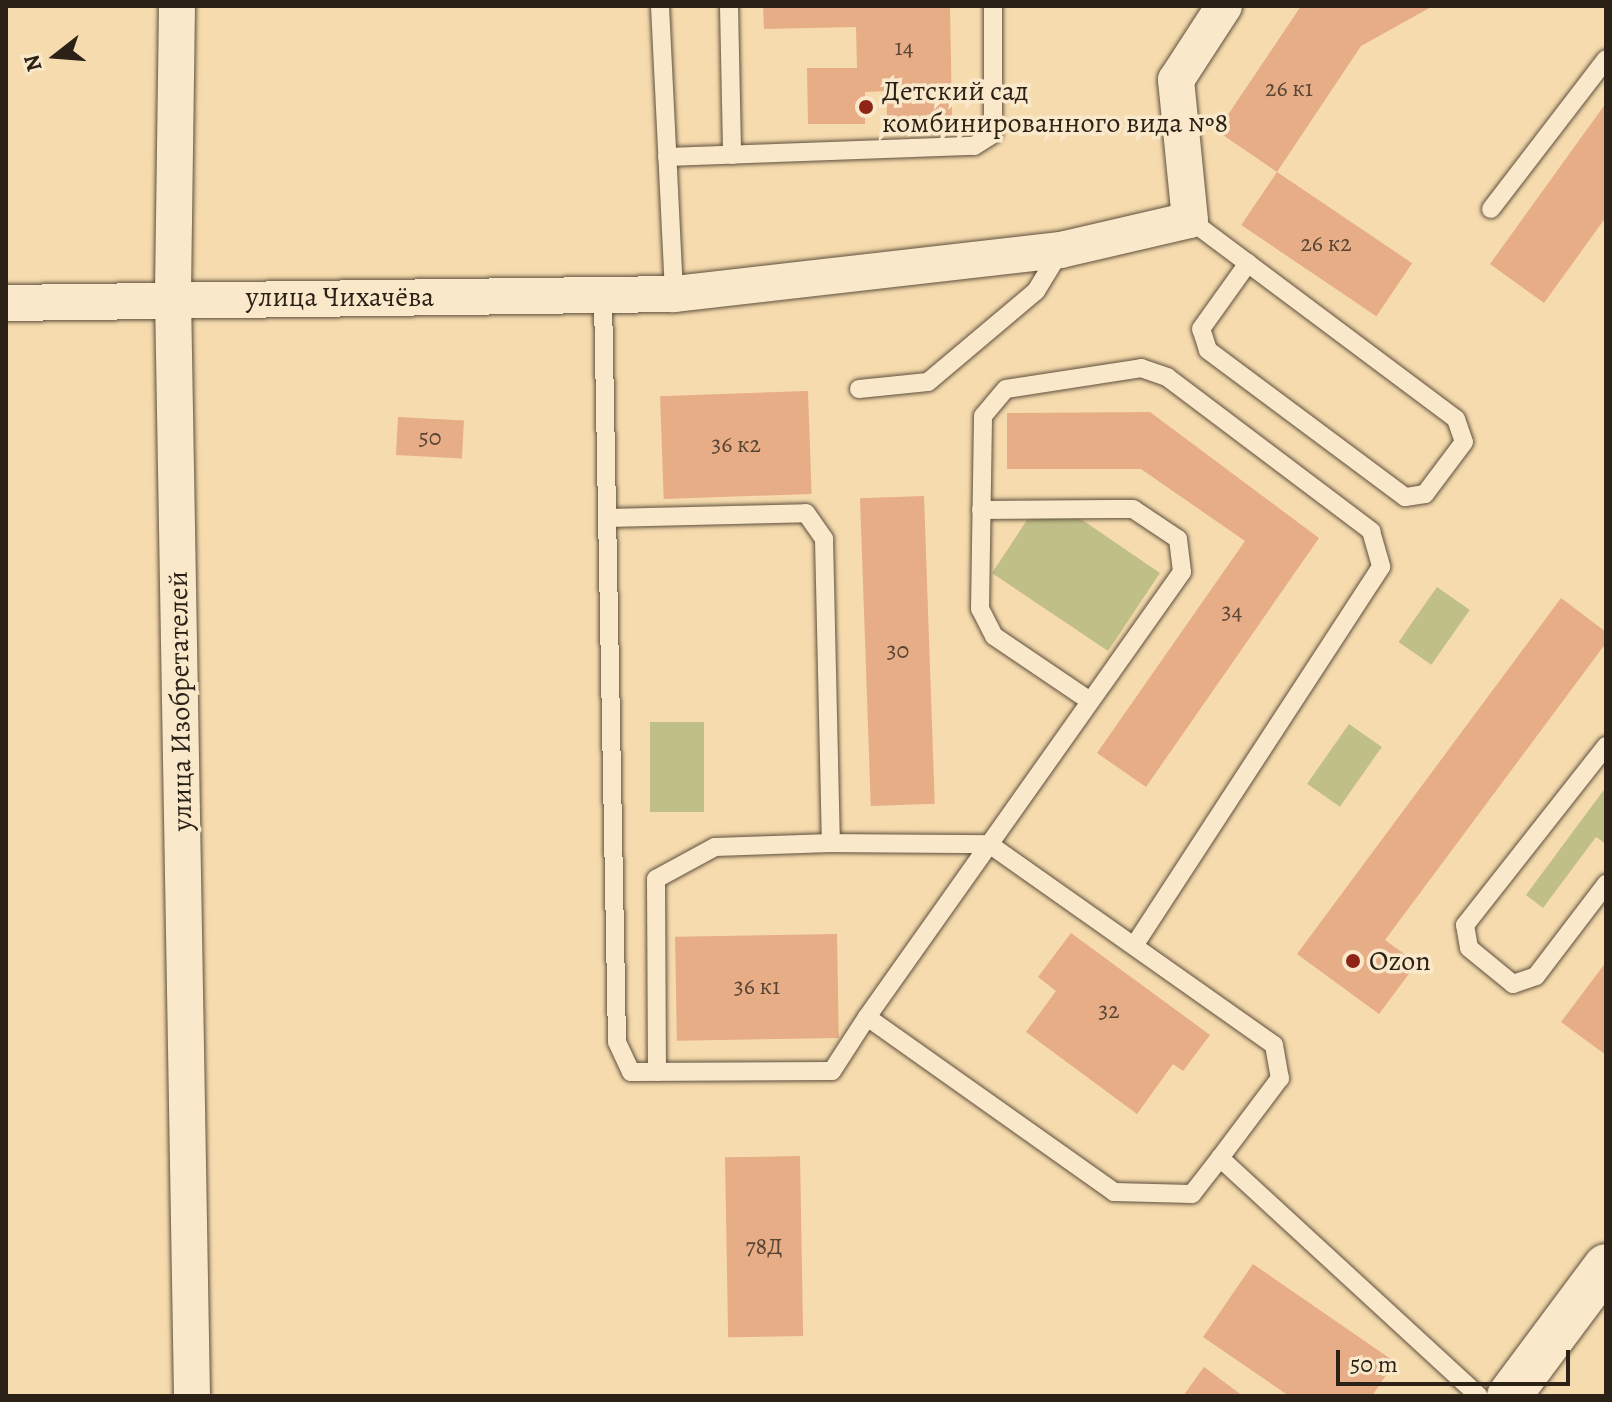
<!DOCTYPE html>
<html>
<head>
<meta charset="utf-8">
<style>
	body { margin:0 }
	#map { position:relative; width:1612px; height:1402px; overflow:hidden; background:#f6dbae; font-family:Alegreya,serif }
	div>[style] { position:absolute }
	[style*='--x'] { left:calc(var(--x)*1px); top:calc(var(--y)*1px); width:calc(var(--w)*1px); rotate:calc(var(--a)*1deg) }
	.green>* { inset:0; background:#c0bf88; transform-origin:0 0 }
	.building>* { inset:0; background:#e6ad87; transform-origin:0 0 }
	.roads { filter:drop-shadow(0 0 2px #5e503d) drop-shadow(0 0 2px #5e503d) }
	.lane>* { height:18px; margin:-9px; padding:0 9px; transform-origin:9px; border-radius:9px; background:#f9e8ca }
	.street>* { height:36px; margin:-18px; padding:0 18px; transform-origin:18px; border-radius:18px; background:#f9e8ca }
	.secondary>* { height:44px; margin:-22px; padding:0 22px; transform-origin:22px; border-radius:22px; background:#f9e8ca }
	.dots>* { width:22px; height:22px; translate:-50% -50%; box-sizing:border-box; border:4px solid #f9e8ca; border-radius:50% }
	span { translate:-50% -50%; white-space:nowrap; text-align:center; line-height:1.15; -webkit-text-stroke:7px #f9e8ca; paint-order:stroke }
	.number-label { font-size:24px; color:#5a4433 }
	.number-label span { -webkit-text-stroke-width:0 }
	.poi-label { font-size:28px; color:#2b2117 }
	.left { translate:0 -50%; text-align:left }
	.street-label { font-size:28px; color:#2b2117 }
	.frame { position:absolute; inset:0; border:8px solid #2b2117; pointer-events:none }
	.north { position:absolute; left:16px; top:16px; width:80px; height:80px; -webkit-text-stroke:6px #f9e8ca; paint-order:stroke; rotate:253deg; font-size:22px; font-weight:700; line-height:32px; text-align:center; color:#2b2117 }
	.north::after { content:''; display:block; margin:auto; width:28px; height:36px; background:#2b2117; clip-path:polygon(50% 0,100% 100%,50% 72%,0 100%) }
	.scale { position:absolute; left:1336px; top:1350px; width:234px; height:36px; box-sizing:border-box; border:4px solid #2b2117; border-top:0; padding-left:10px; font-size:24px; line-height:28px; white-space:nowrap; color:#2b2117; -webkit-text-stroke:6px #f9e8ca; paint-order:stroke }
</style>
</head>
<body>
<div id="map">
	<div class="green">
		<i style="clip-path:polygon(1072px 513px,1160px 573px,1108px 651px,992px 573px,1027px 520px)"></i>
		<i style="left:1437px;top:587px;width:40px;height:67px;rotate:35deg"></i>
		<i style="left:650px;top:722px;width:54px;height:90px"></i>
		<i style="left:1349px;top:724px;width:40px;height:73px;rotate:35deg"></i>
		<i style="clip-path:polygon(1606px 787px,1606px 844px,1596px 837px,1543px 908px,1526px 895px)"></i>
	</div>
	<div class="building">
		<i style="clip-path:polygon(763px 6px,950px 6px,952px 116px,887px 117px,886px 91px,865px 92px,865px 124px,808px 124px,807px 68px,857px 68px,856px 27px,764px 29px)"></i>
		<i style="clip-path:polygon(1301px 6px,1433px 6px,1361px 46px,1277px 172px,1217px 131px)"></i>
		<i style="clip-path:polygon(1606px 103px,1606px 217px,1544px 303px,1490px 264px)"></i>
		<i style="left:1277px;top:172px;width:163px;height:64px;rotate:34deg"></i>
		<i style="left:808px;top:391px;width:103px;height:148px;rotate:88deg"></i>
		<i style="clip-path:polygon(1150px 412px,1319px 538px,1146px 787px,1097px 753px,1245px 541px,1141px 469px,1007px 469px,1007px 413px)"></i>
		<i style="left:398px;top:417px;width:66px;height:38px;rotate:3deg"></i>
		<i style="left:924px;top:496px;width:308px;height:64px;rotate:88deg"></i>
		<i style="clip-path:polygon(1561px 598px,1606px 632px,1606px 643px,1385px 940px,1417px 963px,1379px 1014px,1297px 954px)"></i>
		<i style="clip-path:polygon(1071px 933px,1210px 1035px,1183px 1071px,1173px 1064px,1137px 1114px,1026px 1032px,1056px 991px,1038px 977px)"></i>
		<i style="left:837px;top:934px;width:104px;height:162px;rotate:89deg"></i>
		<i style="clip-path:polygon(1606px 962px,1606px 1055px,1561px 1022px)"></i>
		<i style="left:800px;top:1156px;width:180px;height:75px;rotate:89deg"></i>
		<i style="clip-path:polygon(1253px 1264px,1395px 1362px,1372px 1396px,1289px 1396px,1203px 1337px)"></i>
		<i style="clip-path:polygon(1204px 1367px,1243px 1396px,1183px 1396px)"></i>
	</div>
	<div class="roads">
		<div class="lane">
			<i style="--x:660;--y:6;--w:288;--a:87.2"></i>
			<i style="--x:729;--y:6;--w:149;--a:88.8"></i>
			<i style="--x:667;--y:157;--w:307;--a:-2.1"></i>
			<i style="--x:974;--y:146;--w:22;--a:-32"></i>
			<i style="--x:993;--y:134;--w:128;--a:-90"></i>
			<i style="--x:1491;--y:209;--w:189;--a:-52.5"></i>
			<i style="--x:1190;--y:220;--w:332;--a:36.8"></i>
			<i style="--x:1456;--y:419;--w:24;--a:71"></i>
			<i style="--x:1464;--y:442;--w:65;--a:126.9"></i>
			<i style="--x:1425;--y:494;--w:20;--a:171"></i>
			<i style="--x:1405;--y:497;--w:246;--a:-143.3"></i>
			<i style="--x:1208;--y:350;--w:22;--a:-108"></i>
			<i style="--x:1201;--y:329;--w:81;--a:-54.5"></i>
			<i style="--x:603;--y:299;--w:743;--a:88.92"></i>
			<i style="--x:617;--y:1042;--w:33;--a:65"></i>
			<i style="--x:631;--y:1072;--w:201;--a:-0.3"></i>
			<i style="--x:832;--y:1071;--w:64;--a:-57.1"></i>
			<i style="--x:859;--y:389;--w:69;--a:-5.8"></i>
			<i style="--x:928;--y:382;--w:141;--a:-40.1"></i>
			<i style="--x:1036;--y:291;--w:48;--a:-58.6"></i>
			<i style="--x:981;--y:510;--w:152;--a:-0.4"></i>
			<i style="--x:1133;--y:509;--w:54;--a:33.7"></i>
			<i style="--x:1178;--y:539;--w:33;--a:83"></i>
			<i style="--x:1182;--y:572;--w:545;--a:125.29"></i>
			<i style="--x:867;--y:1017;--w:303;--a:35.3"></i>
			<i style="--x:1114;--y:1192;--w:78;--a:1.5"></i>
			<i style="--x:1192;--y:1194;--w:46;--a:-52.1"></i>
			<i style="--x:607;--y:518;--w:199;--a:-1.4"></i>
			<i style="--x:806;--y:513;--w:32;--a:55"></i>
			<i style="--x:824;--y:539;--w:304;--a:88.7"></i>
			<i style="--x:831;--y:843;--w:158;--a:0.4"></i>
			<i style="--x:989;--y:844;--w:349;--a:35.2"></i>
			<i style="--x:1274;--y:1045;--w:34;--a:80"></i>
			<i style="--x:1280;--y:1078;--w:100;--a:126.9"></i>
			<i style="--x:1220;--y:1158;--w:352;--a:42.6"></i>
			<i style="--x:1090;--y:701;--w:116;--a:-145.9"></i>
			<i style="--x:994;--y:636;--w:30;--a:-117"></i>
			<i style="--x:980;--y:609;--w:193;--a:-89.1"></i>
			<i style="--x:983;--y:416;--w:35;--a:-50"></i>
			<i style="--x:1006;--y:389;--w:137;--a:-8.8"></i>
			<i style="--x:1141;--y:368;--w:28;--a:19"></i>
			<i style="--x:1167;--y:377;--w:256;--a:37"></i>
			<i style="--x:1371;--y:531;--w:37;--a:74"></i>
			<i style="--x:1381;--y:567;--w:452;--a:123.1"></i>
			<i style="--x:1606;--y:746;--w:228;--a:128.2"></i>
			<i style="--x:1465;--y:925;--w:23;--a:80"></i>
			<i style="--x:1469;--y:948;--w:57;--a:39.3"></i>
			<i style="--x:1513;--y:984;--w:24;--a:-19"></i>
			<i style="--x:1536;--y:976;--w:116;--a:-52.7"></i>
			<i style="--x:657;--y:1072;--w:193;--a:-90.3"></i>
			<i style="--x:656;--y:879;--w:67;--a:-28.5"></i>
			<i style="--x:715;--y:847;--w:116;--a:-2"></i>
		</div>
		<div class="street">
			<i style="--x:177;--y:6;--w:290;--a:90.8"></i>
			<i style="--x:173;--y:296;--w:1100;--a:89.01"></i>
			<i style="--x:6;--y:303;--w:668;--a:-0.77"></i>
			<i style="--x:674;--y:294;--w:389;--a:-6.5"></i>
			<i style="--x:1061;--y:250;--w:132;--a:-13.1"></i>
			<i style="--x:1190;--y:220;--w:141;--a:-95.7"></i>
			<i style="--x:1176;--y:80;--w:88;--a:-57"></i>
		</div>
		<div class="secondary">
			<i style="--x:1509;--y:1396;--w:162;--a:-53.3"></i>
		</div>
	</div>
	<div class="dots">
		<i style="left:866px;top:107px;background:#8f2418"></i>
		<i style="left:1353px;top:961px;background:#8f2418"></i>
	</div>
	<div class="number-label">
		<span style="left:904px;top:48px">14</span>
		<span style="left:1289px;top:89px">26 к1</span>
		<span style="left:1326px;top:244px">26 к2</span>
		<span style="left:430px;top:438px">50</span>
		<span style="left:736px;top:445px">36 к2</span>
		<span style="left:1232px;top:612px">34</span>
		<span style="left:898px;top:651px">30</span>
		<span style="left:757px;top:987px">36 к1</span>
		<span style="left:1109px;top:1011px">32</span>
		<span style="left:764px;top:1247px">78Д</span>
	</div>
	<div class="poi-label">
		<span class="left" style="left:882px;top:107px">Детский сад<br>комбинированного вида №8</span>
		<span class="left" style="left:1369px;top:961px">Ozon</span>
	</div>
	<div class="street-label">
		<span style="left:340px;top:297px">улица Чихачёва</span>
		<span style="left:180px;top:701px;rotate:-91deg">улица Изобретателей</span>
	</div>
	<div class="frame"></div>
	<div class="north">N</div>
	<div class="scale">50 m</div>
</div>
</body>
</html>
